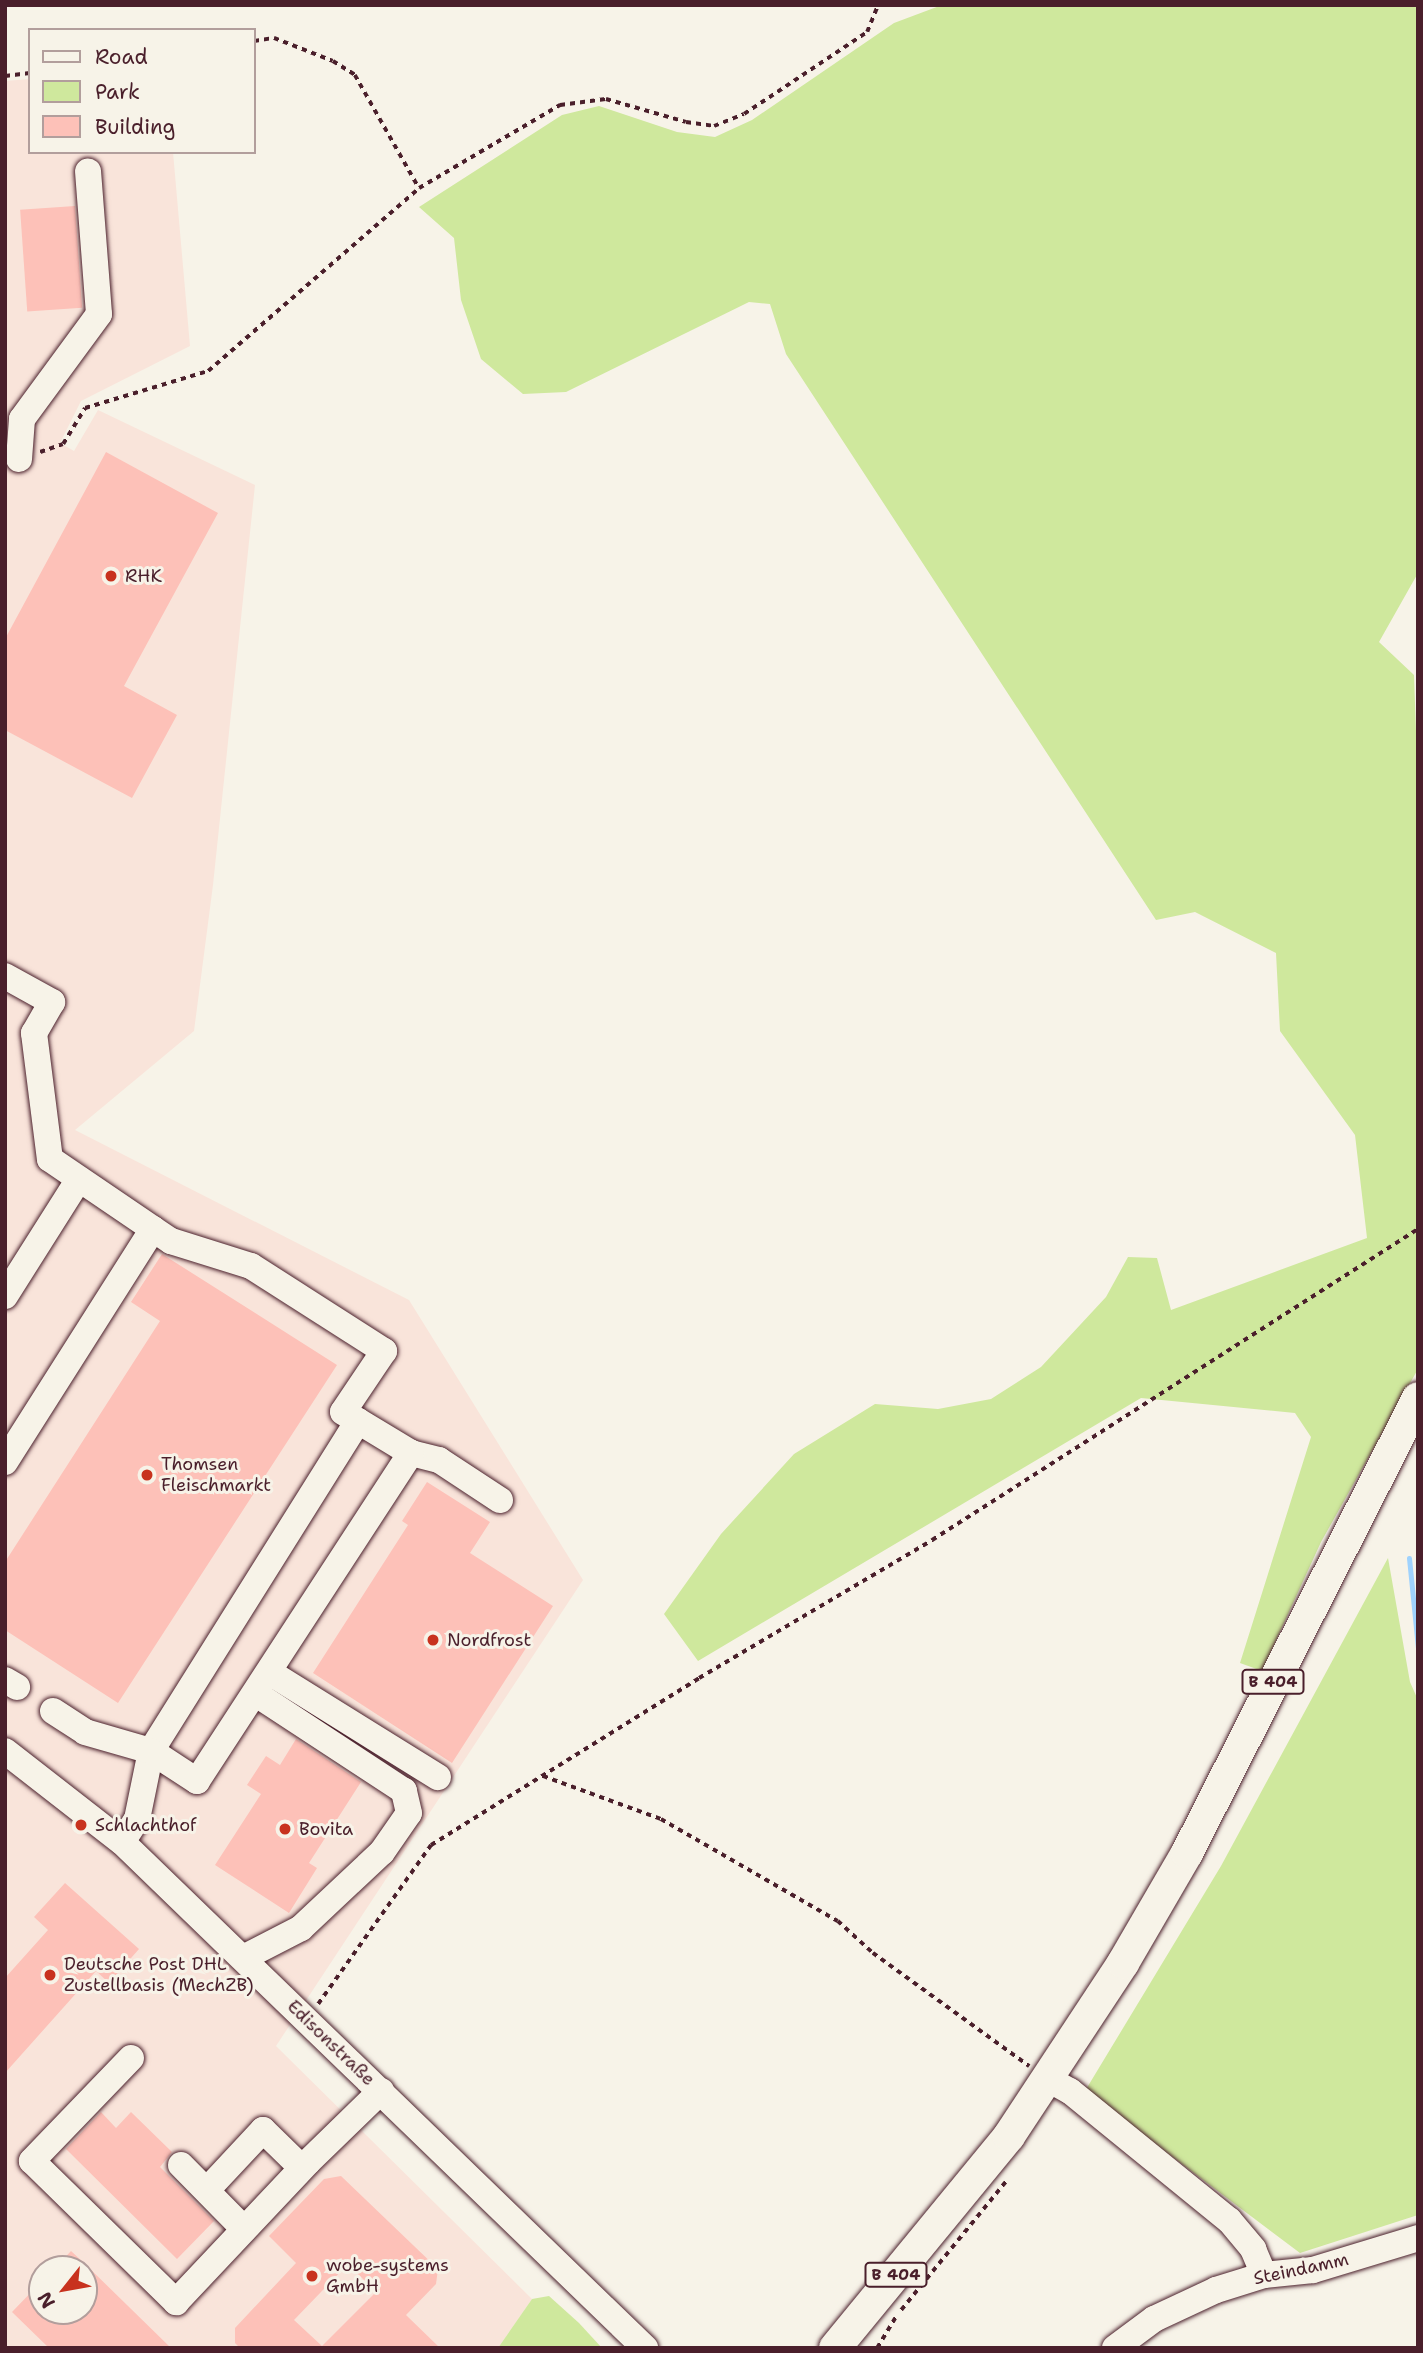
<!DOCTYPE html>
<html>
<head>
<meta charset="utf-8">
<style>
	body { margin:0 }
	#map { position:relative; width:1423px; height:2353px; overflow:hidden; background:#f7f3e8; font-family:"Shantell Sans",sans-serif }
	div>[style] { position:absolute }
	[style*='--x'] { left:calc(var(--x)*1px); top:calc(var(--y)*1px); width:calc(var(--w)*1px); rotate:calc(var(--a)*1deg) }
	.built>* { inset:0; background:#f9e4da }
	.green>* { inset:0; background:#cfe89d }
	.stream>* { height:5px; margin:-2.5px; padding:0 2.5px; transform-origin:2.5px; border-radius:2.5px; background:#9fd2fd }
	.building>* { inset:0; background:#fdc1b8; transform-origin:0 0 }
	.path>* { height:3.5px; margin-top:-1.75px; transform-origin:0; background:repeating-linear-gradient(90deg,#4a1f2b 0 5px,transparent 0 10px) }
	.roads { filter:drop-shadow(0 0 2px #4a1f2b) drop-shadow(0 0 2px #4a1f2b) }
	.minor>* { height:26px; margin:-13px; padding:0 13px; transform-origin:13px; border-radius:13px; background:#f7f3e8 }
	.major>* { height:32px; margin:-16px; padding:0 16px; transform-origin:16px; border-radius:16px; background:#f7f3e8 }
	.dots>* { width:19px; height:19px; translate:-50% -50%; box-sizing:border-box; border:4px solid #f7f3e8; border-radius:50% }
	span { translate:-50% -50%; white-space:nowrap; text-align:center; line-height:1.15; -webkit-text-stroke:6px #f7f3e8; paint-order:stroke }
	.shield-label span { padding:2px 5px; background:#f7f3e8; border:2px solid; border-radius:5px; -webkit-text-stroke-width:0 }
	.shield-label { font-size:16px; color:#4a1f2b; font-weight:700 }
	.poi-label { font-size:18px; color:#4a1f2b }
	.left { translate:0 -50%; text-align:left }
	.street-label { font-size:18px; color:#4a1f2b }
	.frame { position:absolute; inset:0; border:7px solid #4a1f2b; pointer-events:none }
	.legend { position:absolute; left:28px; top:28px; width:228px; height:126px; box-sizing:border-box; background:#f7f3e8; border:2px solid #b29e9c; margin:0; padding:9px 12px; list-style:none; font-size:21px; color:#4a1f2b }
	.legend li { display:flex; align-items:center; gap:14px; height:35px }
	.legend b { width:35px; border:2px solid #b29e9c }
	.north { position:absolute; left:28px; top:2255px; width:70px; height:70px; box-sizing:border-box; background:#f7f3e8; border:2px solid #b29e9c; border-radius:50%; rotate:239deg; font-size:19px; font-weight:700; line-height:28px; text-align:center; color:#4a1f2b }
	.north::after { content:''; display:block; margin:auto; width:24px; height:32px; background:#c8321e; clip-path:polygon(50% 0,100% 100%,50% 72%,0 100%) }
</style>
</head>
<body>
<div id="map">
	<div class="built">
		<i style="clip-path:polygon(evenodd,30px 79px,30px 152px,173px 152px,190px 346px,81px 401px,60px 443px,74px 451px,98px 410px,255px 485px,213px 885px,194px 1031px,75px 1130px,409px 1300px,583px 1580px,276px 2046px,532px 2299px,498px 2348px,5px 2348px,5px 81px,30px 79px,42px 2269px,84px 2269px,84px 2311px,42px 2311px,42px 2269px)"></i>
	</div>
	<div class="green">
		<i style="clip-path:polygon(942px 5px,1418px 5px,1418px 573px,1379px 642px,1414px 675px,1418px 787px,1418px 1369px,1321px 1542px,1262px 1671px,1240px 1663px,1311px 1437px,1295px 1413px,1141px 1398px,698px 1661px,664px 1614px,721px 1534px,794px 1454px,875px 1404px,938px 1409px,991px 1399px,1041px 1367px,1106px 1297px,1128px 1257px,1157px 1258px,1171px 1310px,1367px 1238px,1355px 1135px,1280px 1031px,1276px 953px,1195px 912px,1156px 920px,786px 354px,770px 304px,749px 302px,566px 392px,523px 394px,481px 359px,461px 300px,454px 238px,419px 207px,562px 115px,599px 106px,677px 132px,715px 137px,752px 120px,894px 23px)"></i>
		<i style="clip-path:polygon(1388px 1558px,1410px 1682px,1418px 1700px,1418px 2215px,1300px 2253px,1085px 2091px,1221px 1866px)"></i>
		<i style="clip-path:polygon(549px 2296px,579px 2323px,602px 2348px,498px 2348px,532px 2299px)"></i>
	</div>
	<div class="stream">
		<i style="--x:1409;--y:1558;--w:90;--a:84.3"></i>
	</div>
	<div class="building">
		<i style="left:75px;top:206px;width:102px;height:55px;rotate:86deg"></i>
		<i style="clip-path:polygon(106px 452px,218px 513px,124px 686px,177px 715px,132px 798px,5px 730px,5px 639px)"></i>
		<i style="clip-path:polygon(162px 1254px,337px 1365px,118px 1703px,5px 1630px,5px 1562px,160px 1321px,131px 1302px)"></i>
		<i style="clip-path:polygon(427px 1482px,490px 1522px,470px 1553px,553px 1606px,452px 1763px,313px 1673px,408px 1525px,402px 1521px)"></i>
		<i style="clip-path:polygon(296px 1739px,361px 1782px,309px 1863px,317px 1868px,289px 1913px,215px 1865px,261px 1794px,247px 1785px,266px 1756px,280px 1765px)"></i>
		<i style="clip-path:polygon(65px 1883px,139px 1949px,109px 1983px,96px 1971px,5px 2073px,5px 1978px,48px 1930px,34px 1917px)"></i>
		<i style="clip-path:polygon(101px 2112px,116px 2128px,131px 2112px,172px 2152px,160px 2167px,214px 2221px,177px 2259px,66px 2149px)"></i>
		<i style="clip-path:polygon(evenodd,341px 2176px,438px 2269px,436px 2284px,406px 2315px,440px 2348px,240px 2348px,235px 2343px,235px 2328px,296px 2263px,269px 2236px,324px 2179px,341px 2176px,348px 2264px,376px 2292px,322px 2346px,294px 2320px,348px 2264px)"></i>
		<i style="clip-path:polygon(71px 2251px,84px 2263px,171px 2348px,49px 2348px,12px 2312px,42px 2281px,42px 2311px,84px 2311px,84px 2269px,54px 2269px)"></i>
	</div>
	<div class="path">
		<i style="--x:254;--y:41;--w:20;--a:-9"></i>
		<i style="--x:274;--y:38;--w:63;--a:21.3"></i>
		<i style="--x:333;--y:61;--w:26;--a:32"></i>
		<i style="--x:355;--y:75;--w:130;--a:60.5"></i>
		<i style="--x:419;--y:188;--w:164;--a:-30.5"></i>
		<i style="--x:560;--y:105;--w:46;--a:-7.4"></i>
		<i style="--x:606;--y:99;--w:83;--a:16"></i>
		<i style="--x:686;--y:122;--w:28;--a:8"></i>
		<i style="--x:714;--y:126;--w:32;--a:-22"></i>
		<i style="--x:744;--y:114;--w:148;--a:-33.7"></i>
		<i style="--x:867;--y:32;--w:29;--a:-68"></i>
		<i style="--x:5;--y:76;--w:25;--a:-7"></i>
		<i style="--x:40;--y:452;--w:24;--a:-19"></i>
		<i style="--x:63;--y:444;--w:42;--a:-58.6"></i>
		<i style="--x:85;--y:408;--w:128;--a:-16.7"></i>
		<i style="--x:208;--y:371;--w:279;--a:-40.9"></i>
		<i style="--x:543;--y:1776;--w:126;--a:20"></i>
		<i style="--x:661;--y:1819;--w:204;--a:30"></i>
		<i style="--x:838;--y:1921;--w:47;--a:42.4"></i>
		<i style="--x:873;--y:1953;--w:193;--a:35.9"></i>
		<i style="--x:318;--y:2004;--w:195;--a:-54.6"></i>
		<i style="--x:431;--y:1845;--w:316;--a:-31.9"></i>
		<i style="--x:699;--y:1678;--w:271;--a:-30.6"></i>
		<i style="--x:932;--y:1540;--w:577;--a:-32.62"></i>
		<i style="--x:901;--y:2310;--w:168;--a:-50.8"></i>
		<i style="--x:877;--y:2348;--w:37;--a:-59"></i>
	</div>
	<div class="roads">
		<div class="minor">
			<i style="--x:19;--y:459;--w:40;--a:-85.7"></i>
			<i style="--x:22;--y:419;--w:130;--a:-53.7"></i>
			<i style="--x:99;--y:314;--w:143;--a:-94.4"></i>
			<i style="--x:5;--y:976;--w:54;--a:29"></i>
			<i style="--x:52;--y:1002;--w:36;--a:120"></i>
			<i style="--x:34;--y:1033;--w:127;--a:82.8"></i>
			<i style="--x:50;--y:1159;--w:125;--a:34.2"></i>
			<i style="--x:5;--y:1296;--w:138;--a:-57.7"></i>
			<i style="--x:411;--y:1453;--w:29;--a:14"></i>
			<i style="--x:439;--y:1460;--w:73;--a:33.3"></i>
			<i style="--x:5;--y:1462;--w:276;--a:-57.6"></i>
			<i style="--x:153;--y:1229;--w:22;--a:34"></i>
			<i style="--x:171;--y:1241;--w:84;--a:17.4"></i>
			<i style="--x:251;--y:1266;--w:158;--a:32.6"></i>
			<i style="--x:384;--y:1351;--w:73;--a:123.9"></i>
			<i style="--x:343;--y:1412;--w:17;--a:31"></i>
			<i style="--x:358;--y:1421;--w:390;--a:122.1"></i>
			<i style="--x:151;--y:1751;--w:69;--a:101.6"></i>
			<i style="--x:137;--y:1819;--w:27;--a:123"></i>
			<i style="--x:269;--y:1672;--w:199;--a:31.9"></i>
			<i style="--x:5;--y:1680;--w:14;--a:30"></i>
			<i style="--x:53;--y:1711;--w:38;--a:33"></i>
			<i style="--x:85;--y:1732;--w:69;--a:16.1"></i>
			<i style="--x:151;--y:1751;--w:55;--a:33.1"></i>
			<i style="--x:197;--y:1781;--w:392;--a:-56.9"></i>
			<i style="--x:411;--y:1453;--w:62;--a:-148.9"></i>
			<i style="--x:5;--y:1751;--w:148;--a:37.9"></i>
			<i style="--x:122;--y:1842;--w:728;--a:44.05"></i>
			<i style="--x:243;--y:1958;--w:65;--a:-27.3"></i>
			<i style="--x:301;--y:1928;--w:111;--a:-43.2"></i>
			<i style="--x:382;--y:1852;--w:47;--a:-55.3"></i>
			<i style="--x:409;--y:1813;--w:23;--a:-103"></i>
			<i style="--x:404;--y:1791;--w:178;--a:-146.7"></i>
			<i style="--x:131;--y:2058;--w:143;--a:133.9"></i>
			<i style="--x:32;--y:2161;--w:202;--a:44.4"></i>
			<i style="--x:176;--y:2302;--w:192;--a:-46.7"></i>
			<i style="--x:308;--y:2162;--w:102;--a:-44.2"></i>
			<i style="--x:1048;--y:2079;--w:25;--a:29"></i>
			<i style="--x:1070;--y:2091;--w:205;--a:39.1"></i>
			<i style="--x:1229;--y:2220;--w:38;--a:50"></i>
			<i style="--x:1253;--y:2249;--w:28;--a:67"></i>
			<i style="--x:181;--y:2165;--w:90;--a:45.5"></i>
			<i style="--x:207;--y:2190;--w:82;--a:-47"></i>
			<i style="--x:263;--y:2130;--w:54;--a:44.3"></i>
			<i style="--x:1115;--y:2348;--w:49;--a:-36.6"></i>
			<i style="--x:1154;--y:2319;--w:68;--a:-25.1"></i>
			<i style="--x:1216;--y:2290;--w:50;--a:-17.4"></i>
			<i style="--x:1264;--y:2275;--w:49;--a:-5.8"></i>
			<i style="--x:1313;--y:2270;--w:110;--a:-16.9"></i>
		</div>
		<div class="major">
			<i style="--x:835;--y:2348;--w:274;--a:-50.6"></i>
			<i style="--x:1009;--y:2136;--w:207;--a:-56.6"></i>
			<i style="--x:1123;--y:1963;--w:127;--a:-59.8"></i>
			<i style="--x:1187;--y:1853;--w:510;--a:-63.08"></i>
		</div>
	</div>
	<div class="dots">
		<i style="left:111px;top:576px;background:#c8321e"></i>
		<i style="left:147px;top:1475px;background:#c8321e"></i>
		<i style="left:433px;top:1640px;background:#c8321e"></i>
		<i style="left:81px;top:1825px;background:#c8321e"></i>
		<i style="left:285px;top:1829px;background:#c8321e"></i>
		<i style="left:50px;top:1975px;background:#c8321e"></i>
		<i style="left:312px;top:2276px;background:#c8321e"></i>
	</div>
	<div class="shield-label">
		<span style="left:1273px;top:1682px">B 404</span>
		<span style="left:896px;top:2275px">B 404</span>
	</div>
	<div class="poi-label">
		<span class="left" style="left:125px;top:576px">RHK</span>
		<span class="left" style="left:161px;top:1475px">Thomsen<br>Fleischmarkt</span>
		<span class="left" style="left:447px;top:1640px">Nordfrost</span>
		<span class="left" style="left:95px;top:1825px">Schlachthof</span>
		<span class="left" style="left:299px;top:1829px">Bovita</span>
		<span class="left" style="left:64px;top:1975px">Deutsche Post DHL<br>Zustellbasis (MechZB)</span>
		<span class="left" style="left:326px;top:2276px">wobe-systems<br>GmbH</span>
	</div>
	<div class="street-label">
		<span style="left:331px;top:2043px;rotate:44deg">Edisonstraße</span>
		<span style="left:1301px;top:2269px;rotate:-12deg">Steindamm</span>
	</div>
	<div class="frame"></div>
	<ul class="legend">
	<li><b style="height:9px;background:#f7f3e8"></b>Road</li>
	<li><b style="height:19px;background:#cfe89d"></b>Park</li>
	<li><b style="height:19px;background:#fdc1b8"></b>Building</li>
	</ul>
	<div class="north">N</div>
</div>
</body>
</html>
